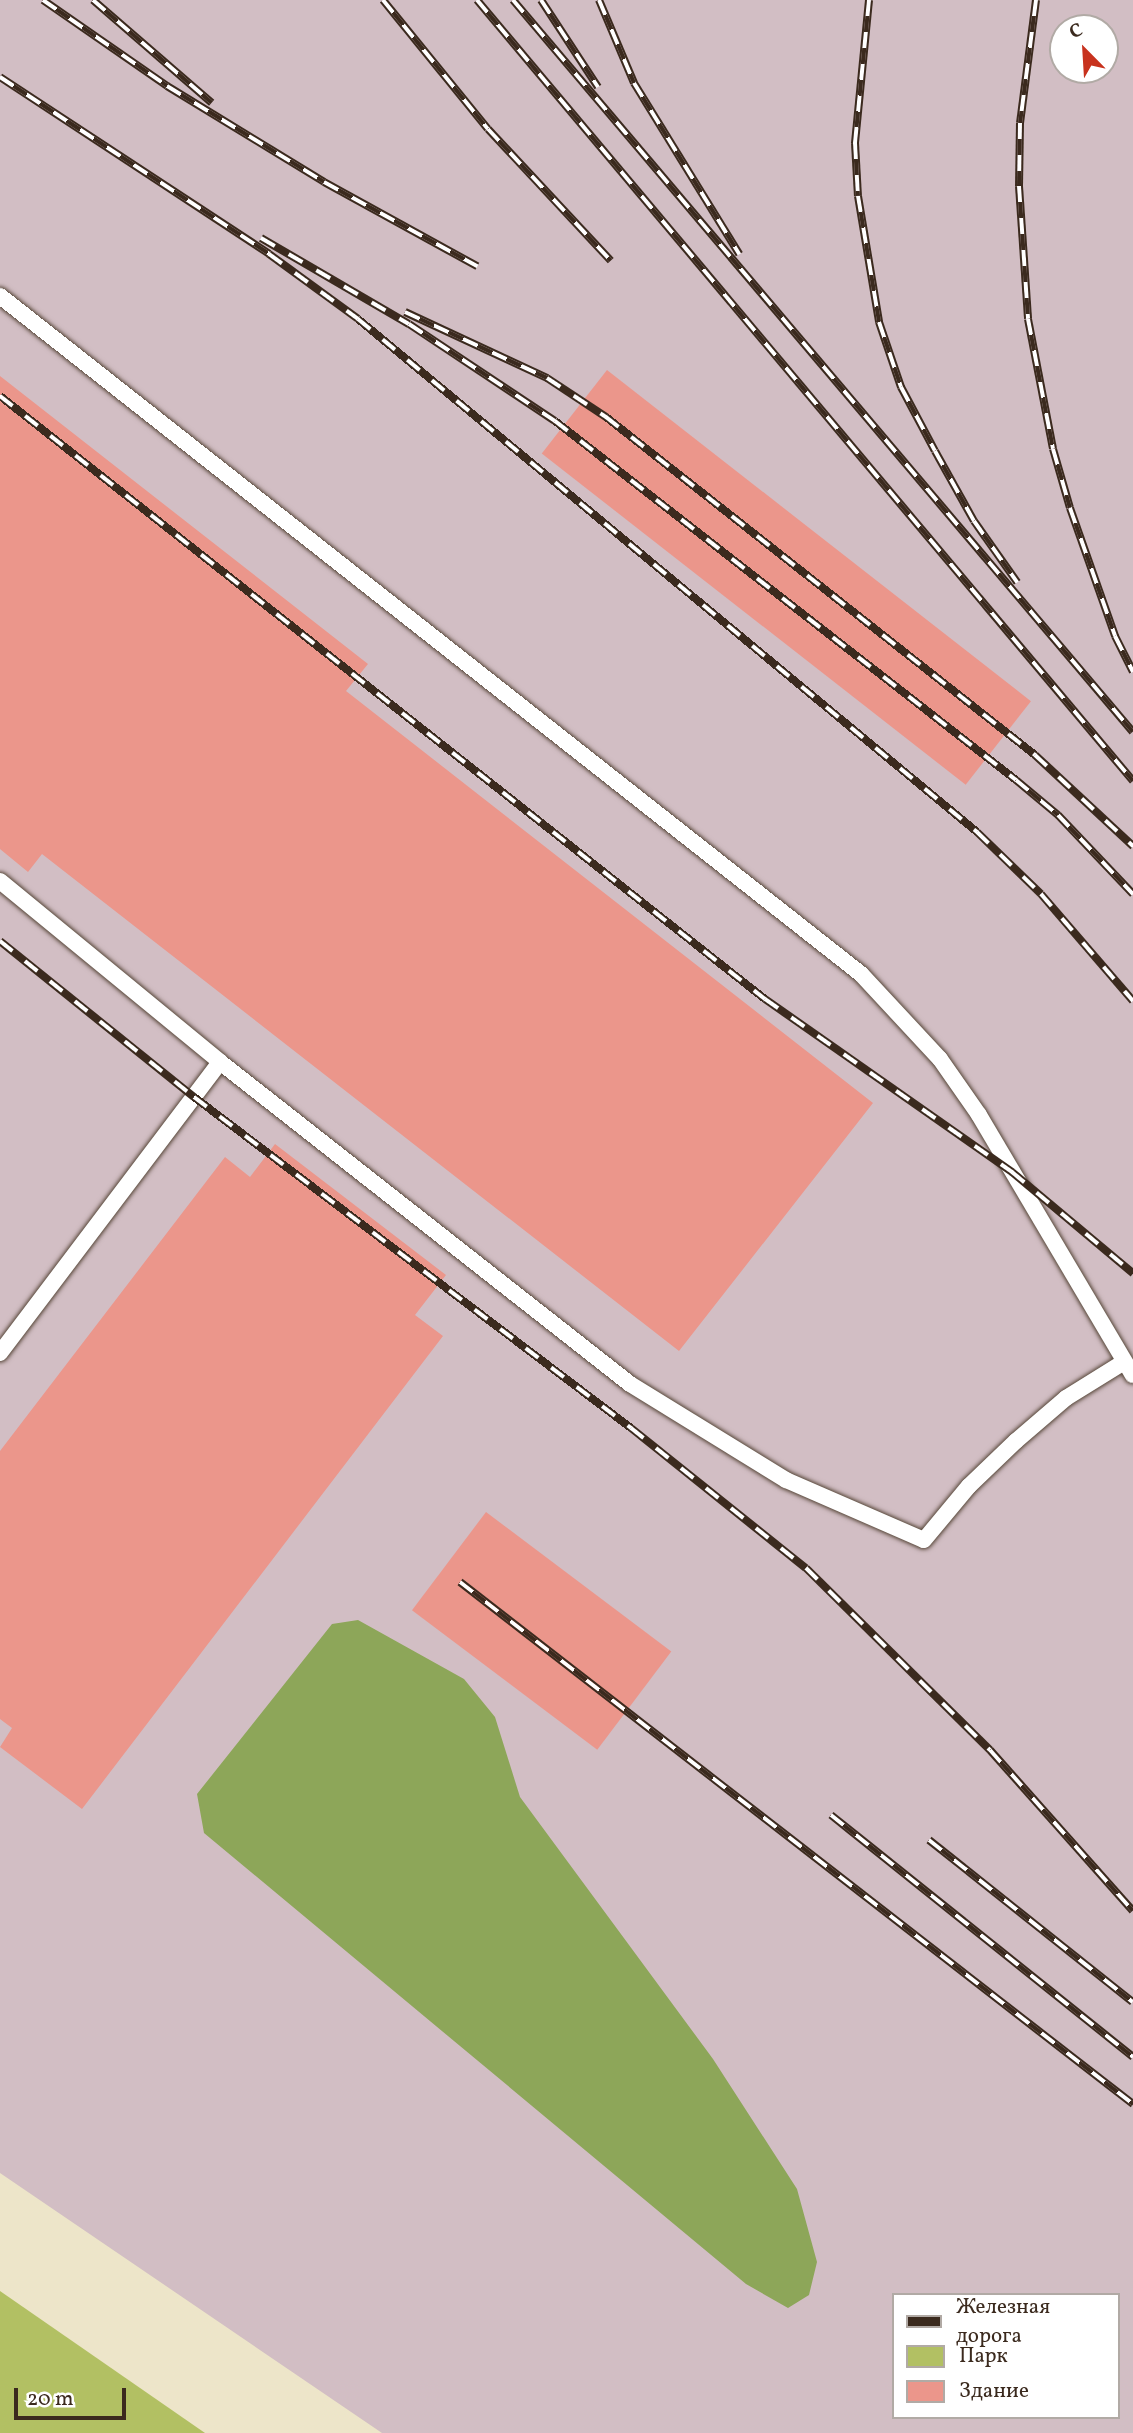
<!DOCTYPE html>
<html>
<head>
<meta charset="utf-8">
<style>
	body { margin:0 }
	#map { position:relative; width:1133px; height:2433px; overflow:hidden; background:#ede5c9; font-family:Vollkorn,serif }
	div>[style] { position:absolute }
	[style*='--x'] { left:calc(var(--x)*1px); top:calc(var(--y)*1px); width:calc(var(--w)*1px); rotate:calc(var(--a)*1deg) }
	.industrial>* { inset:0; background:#d2bec4 }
	.green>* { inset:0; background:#b2c063 }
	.forest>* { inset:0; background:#8da659 }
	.building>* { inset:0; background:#eb968b; transform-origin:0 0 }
	.roads { filter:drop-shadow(0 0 2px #564638) drop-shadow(0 0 2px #564638) }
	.service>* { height:16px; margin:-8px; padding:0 8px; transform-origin:8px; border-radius:8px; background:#fff }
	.rail>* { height:8px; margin-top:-4px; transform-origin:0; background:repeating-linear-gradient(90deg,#fff 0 16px,#3b2a1e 0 32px); box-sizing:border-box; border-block:2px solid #3b2a1e }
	span { translate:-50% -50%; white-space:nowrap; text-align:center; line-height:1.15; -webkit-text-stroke:7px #fff; paint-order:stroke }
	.legend { position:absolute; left:892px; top:2293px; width:228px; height:126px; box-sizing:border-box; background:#fff; border:2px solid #b1aaa5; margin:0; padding:9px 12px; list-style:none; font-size:21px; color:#3b2a1e }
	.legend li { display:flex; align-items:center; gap:14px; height:35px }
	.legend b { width:35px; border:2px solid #b1aaa5 }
	.north { position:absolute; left:1049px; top:14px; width:70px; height:70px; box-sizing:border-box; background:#fff; border:2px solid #b1aaa5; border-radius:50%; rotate:336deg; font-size:19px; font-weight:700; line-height:28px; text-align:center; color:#3b2a1e }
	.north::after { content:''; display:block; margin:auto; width:24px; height:32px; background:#c8321e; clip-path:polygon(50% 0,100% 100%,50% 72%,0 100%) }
	.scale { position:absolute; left:14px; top:2388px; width:112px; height:32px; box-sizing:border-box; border:4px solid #3b2a1e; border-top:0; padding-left:9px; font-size:21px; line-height:24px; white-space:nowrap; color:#3b2a1e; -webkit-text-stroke:5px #fff; paint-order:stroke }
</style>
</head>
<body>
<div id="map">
	<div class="industrial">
		<i style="clip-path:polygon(evenodd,0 0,1133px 0,1133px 2433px,382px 2433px,0 2173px,0 0,1063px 28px,1105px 28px,1105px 70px,1063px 70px,1063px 28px,0 0,893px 2295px,1117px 2295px,1117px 2417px,893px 2417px,893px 2295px)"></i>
	</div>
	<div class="green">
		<i style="clip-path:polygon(0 2291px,205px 2433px,0 2433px)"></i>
	</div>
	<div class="forest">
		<i style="clip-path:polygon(358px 1620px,464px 1679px,495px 1717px,520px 1797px,713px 2059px,797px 2189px,817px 2262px,809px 2295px,788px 2308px,746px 2284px,204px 1833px,197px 1794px,332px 1624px)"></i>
	</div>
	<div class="building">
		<i style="left:607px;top:370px;width:538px;height:106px;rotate:38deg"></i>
		<i style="clip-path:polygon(0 376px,368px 664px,346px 691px,873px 1103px,679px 1351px,42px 854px,28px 872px,0 849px)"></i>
		<i style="clip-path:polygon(275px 1144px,446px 1275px,415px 1315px,443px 1336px,82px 1809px,0 1747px,12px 1728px,0 1719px,0 1451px,225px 1157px,250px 1177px)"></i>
		<i style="left:486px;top:1512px;width:232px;height:123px;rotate:37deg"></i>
	</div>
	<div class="roads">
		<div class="service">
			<i style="--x:0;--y:296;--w:1096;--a:38.22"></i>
			<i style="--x:861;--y:974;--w:116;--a:47.1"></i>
			<i style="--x:940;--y:1059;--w:68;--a:55.1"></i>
			<i style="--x:979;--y:1115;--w:302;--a:59.4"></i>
			<i style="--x:0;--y:881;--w:285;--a:39.4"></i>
			<i style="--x:0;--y:1353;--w:365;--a:-52.9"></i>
			<i style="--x:220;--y:1062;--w:521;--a:38.14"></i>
			<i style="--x:630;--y:1384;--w:183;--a:31.6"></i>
			<i style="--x:786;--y:1480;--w:150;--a:23.5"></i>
			<i style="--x:924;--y:1540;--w:70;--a:-50.2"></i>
			<i style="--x:969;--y:1486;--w:65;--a:-43.8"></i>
			<i style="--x:1016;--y:1441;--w:66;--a:-40.7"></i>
			<i style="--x:1066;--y:1398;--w:68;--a:-31.8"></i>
		</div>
	</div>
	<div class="rail">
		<i style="--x:43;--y:0;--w:151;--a:34.7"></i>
		<i style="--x:167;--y:86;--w:184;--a:31.4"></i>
		<i style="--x:324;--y:182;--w:175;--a:28.8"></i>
		<i style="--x:93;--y:0;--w:157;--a:40.9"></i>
		<i style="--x:383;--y:0;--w:166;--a:50.9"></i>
		<i style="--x:488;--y:129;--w:180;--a:47"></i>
		<i style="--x:477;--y:0;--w:1020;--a:49.97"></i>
		<i style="--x:513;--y:0;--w:959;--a:49.74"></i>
		<i style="--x:541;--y:0;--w:104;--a:56.8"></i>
		<i style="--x:599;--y:0;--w:90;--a:67.1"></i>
		<i style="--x:634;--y:83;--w:201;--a:58.4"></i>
		<i style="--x:869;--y:0;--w:144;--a:95.6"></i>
		<i style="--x:855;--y:143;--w:53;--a:86.8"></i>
		<i style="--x:858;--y:196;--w:128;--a:80.5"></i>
		<i style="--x:879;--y:322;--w:69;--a:71.3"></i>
		<i style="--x:901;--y:387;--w:72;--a:62"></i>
		<i style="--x:935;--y:451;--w:80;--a:60.9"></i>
		<i style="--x:974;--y:521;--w:75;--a:54.8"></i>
		<i style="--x:1036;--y:0;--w:124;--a:97.4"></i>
		<i style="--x:1020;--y:123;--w:63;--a:90.9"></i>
		<i style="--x:1019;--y:186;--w:133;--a:86.1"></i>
		<i style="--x:1028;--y:319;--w:132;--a:79.1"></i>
		<i style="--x:1053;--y:449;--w:61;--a:73.9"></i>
		<i style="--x:1070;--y:508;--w:136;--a:70.6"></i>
		<i style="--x:1115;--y:636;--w:40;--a:63.4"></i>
		<i style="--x:0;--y:77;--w:322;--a:33.3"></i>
		<i style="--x:269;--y:254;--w:110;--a:36.1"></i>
		<i style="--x:358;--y:319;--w:804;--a:39.65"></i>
		<i style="--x:977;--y:832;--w:89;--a:44.1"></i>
		<i style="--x:1041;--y:894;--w:141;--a:49.3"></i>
		<i style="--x:261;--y:238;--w:171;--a:30.2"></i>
		<i style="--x:409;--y:324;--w:175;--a:33.6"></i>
		<i style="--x:555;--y:421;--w:584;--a:37.91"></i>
		<i style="--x:1016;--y:780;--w:55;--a:39.8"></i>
		<i style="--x:1058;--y:815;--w:109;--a:46.5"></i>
		<i style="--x:405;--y:312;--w:157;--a:24.9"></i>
		<i style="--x:547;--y:378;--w:71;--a:33.5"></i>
		<i style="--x:606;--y:417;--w:546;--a:38.23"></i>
		<i style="--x:1035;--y:755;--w:134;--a:42.9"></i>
		<i style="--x:0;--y:396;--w:974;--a:38.25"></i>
		<i style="--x:765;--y:999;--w:302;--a:35"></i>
		<i style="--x:1012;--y:1172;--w:158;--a:39.9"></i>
		<i style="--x:0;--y:941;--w:249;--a:38.8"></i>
		<i style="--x:194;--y:1097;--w:548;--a:37.14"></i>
		<i style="--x:631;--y:1428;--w:224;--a:38.7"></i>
		<i style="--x:806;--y:1568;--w:259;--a:44.7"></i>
		<i style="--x:990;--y:1750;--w:215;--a:48.4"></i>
		<i style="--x:460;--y:1582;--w:852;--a:37.8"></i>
		<i style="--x:831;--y:1815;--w:387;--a:38.7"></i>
		<i style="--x:929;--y:1840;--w:260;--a:38.5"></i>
	</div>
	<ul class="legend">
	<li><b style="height:9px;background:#3b2a1e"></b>Железная дорога</li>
	<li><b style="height:19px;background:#b2c063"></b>Парк</li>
	<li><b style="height:19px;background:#eb968b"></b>Здание</li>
	</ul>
	<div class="north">С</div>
	<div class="scale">20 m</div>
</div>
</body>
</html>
